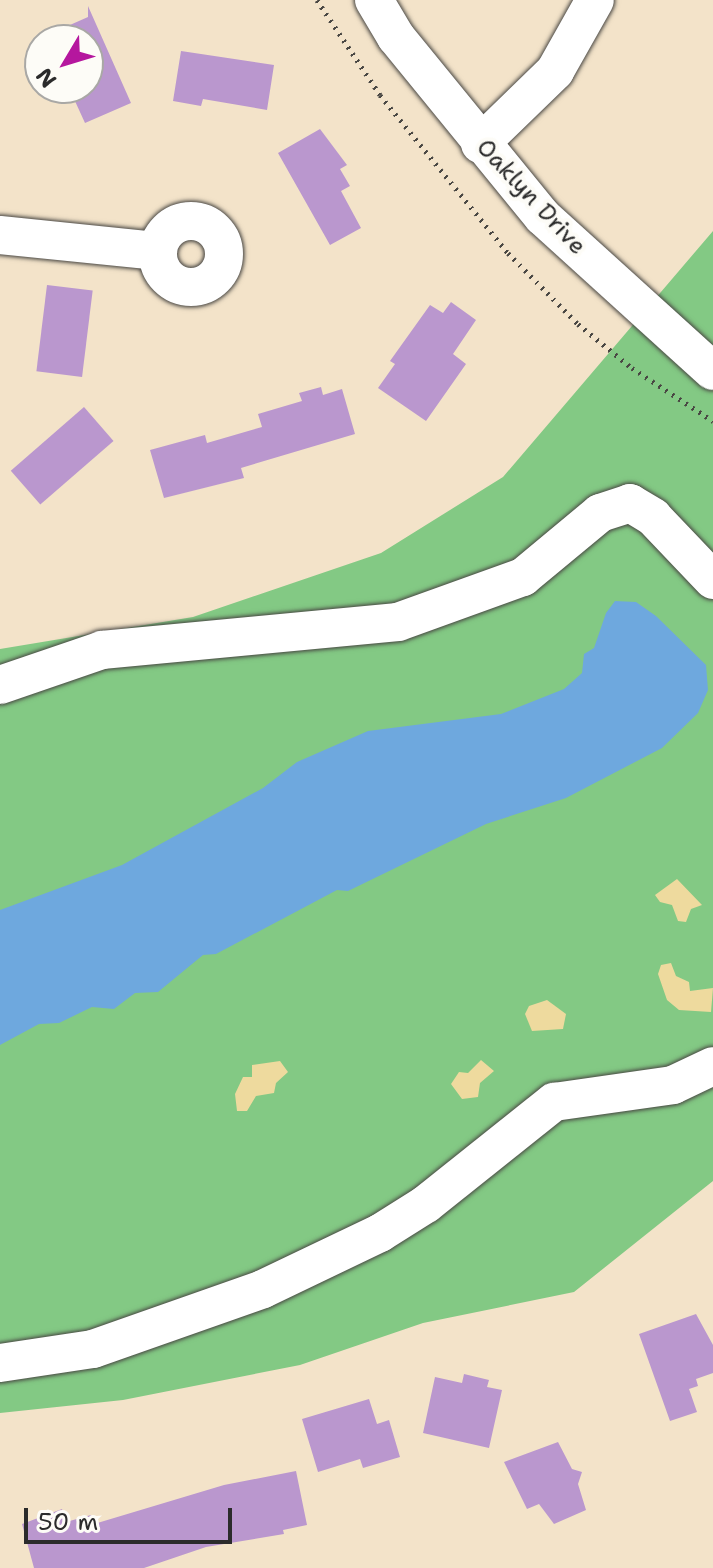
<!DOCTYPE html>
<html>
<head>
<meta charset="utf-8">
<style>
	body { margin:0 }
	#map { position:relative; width:713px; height:1568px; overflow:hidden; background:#f3e3c9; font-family:"Shantell Sans",sans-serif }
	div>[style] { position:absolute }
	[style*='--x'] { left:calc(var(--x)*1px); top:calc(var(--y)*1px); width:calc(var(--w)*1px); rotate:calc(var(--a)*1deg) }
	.green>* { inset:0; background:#83c984 }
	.sand>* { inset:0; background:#eeda9e }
	.water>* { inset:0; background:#6ea8de }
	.building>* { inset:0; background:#ba97ce; transform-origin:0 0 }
	.path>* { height:5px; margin-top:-2.5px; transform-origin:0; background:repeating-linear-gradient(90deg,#494743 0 2px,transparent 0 8px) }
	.roads { filter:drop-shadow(0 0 2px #494743) drop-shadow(0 0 2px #494743) }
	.minor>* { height:38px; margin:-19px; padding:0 19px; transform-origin:19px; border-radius:19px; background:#fff }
	.minor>.ring { margin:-19px; padding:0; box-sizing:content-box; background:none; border:38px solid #fff; border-radius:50% }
	span { translate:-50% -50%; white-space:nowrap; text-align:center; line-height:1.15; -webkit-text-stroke:8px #fdfcf7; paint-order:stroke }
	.street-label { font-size:24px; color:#2b2b2b }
	.north { position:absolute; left:24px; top:24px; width:80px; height:80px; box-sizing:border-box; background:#fdfcf7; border:2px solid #a9a8a5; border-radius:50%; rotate:232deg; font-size:22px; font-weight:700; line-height:32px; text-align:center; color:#2b2b2b }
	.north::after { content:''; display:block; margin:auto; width:28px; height:36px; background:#b5179e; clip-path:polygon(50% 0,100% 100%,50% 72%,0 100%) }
	.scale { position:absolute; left:24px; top:1508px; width:208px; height:36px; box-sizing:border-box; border:4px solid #2b2b2b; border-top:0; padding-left:10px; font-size:24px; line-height:28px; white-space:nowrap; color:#2b2b2b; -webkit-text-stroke:6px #fdfcf7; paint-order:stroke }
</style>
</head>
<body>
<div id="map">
	<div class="green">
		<i style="clip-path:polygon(713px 231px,713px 1181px,574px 1292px,423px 1323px,300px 1365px,123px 1400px,0 1413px,0 649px,193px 617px,381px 553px,503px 477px)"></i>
	</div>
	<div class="sand">
		<i style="clip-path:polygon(677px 879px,702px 905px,691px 909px,686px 922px,678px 921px,672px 905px,660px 902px,655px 895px)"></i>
		<i style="clip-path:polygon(671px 963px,676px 976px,689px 982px,690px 991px,713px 988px,711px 1012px,679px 1010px,667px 1000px,658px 974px,661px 965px)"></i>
		<i style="clip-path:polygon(547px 1000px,566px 1014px,563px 1029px,532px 1031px,525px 1014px,529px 1006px)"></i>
		<i style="clip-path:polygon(481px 1060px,494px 1071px,480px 1083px,478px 1097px,462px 1099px,451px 1084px,459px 1072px,468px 1073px)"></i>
		<i style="clip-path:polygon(280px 1061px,288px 1072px,276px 1083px,274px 1093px,256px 1096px,247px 1111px,237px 1111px,235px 1094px,243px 1077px,252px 1077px,252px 1065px)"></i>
	</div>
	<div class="water">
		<i style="clip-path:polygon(615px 601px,636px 602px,656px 616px,706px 665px,708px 690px,698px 713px,662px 748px,566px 798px,486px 824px,348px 891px,337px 890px,216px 954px,203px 955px,158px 992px,135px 993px,114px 1009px,92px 1007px,59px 1023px,39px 1024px,0 1045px,0 910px,122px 865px,263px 788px,297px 762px,368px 731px,501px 714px,564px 689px,582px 673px,584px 654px,594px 648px,606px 613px)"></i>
	</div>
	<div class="building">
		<i style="clip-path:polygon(88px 6px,131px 103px,85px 123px,69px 88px,88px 88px,88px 40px,36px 40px,88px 17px)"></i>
		<i style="clip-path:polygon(181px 51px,274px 65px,267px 110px,203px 99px,201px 106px,173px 101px)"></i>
		<i style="clip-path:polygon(320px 129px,347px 165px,340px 169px,350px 186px,341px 191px,361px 228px,330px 245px,278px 153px)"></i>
		<i style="left:47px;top:285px;width:46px;height:87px;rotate:7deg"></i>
		<i style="clip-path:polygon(451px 302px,476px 320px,453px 354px,466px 364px,426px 421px,378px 388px,395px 364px,390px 361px,430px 305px,443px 313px)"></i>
		<i style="clip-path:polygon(321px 387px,323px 395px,342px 389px,355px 434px,241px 468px,244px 478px,164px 498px,150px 450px,205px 435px,207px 443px,262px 427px,258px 414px,302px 401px,299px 393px)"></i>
		<i style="left:84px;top:407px;width:45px;height:97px;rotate:49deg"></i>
		<i style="clip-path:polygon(696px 1314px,713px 1345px,713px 1373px,696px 1379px,698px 1386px,689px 1389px,697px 1412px,670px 1421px,639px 1334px)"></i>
		<i style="clip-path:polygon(464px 1374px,489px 1380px,487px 1387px,502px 1390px,489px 1448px,423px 1433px,435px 1377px,462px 1383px)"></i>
		<i style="clip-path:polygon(369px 1399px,377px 1424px,389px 1420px,400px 1457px,363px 1468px,360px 1459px,318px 1472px,302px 1419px)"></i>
		<i style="clip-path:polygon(558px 1442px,572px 1469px,582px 1472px,578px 1484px,586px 1510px,554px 1524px,539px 1504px,527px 1509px,504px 1462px)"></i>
		<i style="clip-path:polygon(296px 1471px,307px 1525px,283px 1530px,284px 1534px,206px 1547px,144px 1568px,34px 1568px,22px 1524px,62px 1509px,66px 1522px,91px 1515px,94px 1524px,224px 1485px)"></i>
	</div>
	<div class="path">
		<i style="--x:317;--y:0;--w:114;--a:56.4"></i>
		<i style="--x:380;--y:95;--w:203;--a:51"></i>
		<i style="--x:508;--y:253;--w:100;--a:45.4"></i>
		<i style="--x:578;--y:324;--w:70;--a:39.2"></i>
		<i style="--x:632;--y:368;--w:97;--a:33.2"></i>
	</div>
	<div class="roads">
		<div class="minor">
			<i style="--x:374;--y:0;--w:43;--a:59.3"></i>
			<i style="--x:396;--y:37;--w:232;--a:50.8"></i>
			<i style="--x:543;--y:217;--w:229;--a:42.2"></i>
			<i style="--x:480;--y:144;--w:105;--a:-44.2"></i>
			<i style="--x:555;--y:71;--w:81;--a:-60.6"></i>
			<i class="ring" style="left:158px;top:221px;width:28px;height:28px"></i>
			<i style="--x:0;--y:235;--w:159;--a:5.8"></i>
			<i style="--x:0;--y:685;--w:108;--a:-18.9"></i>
			<i style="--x:102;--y:650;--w:297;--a:-5.4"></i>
			<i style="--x:398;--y:622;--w:133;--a:-19.8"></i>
			<i style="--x:523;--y:577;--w:100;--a:-39.7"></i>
			<i style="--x:600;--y:513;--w:32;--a:-18"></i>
			<i style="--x:630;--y:503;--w:27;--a:31"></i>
			<i style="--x:653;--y:517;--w:87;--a:46.4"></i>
			<i style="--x:0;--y:1363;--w:94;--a:-8.6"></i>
			<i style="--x:93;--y:1349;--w:180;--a:-19.4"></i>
			<i style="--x:263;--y:1289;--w:130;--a:-25.6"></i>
			<i style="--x:380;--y:1233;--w:54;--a:-32.2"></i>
			<i style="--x:426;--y:1204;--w:164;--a:-38.6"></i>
			<i style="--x:554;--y:1102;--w:120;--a:-8.1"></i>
			<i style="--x:673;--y:1085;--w:44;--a:-25.4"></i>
		</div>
	</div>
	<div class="street-label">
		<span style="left:531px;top:197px;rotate:47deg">Oaklyn Drive</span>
	</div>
	<div class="north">N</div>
	<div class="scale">50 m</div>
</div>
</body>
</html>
